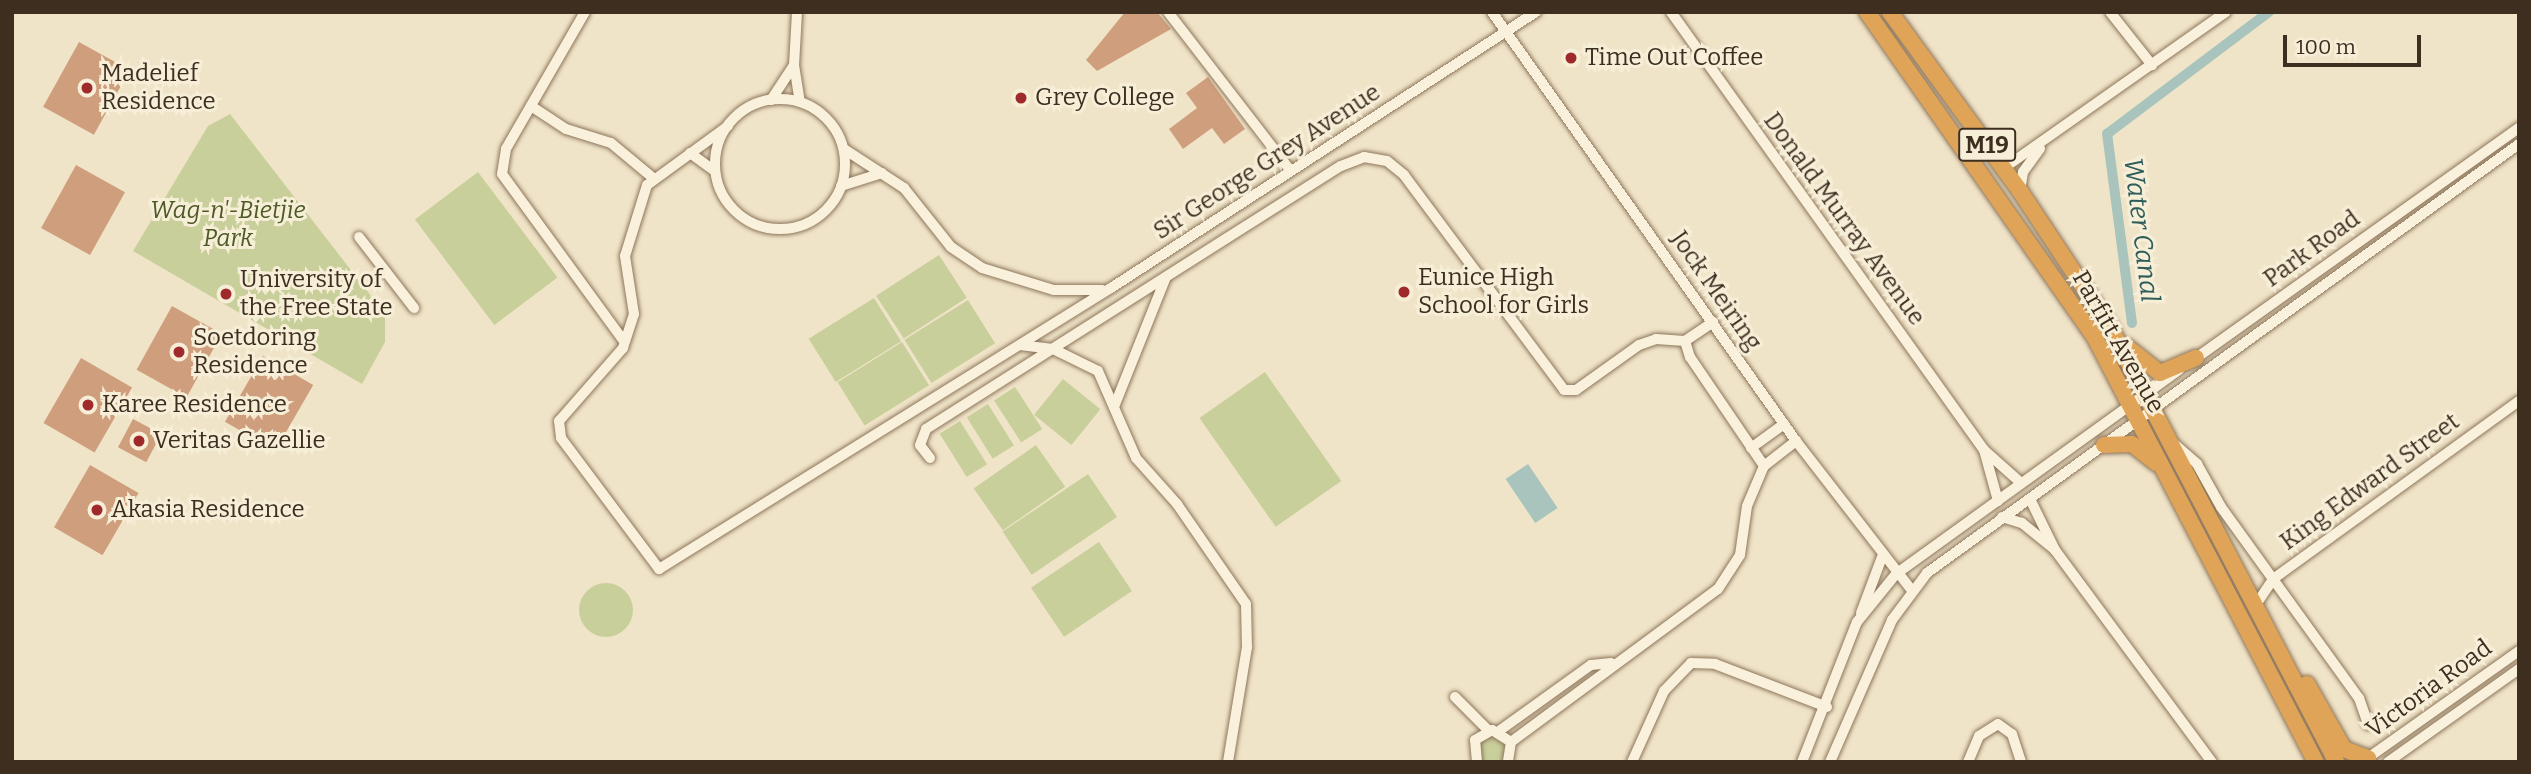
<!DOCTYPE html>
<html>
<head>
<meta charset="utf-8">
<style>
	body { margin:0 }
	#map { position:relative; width:2531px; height:774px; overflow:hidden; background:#f0e4c8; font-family:Bitter,serif }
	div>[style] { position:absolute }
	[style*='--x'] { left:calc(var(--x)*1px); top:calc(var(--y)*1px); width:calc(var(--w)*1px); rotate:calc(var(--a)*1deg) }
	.green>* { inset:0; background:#c9cf9b; transform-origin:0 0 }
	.round { border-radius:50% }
	.water>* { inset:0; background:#a9c4bc; transform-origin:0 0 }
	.canal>* { height:10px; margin:-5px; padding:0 5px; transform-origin:5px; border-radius:5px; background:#a9c4bc }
	.building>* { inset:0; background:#cf9f7d; transform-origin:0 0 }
	.roads { filter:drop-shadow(0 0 2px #8d765c) drop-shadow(0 0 2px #8d765c) }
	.minor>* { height:10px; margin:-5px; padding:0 5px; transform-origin:5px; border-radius:5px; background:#faf1dc }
	.minor>.ring { margin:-5px; padding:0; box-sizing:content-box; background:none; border:10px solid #faf1dc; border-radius:50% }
	.highway>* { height:16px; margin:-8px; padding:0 8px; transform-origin:8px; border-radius:8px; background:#e0a458 }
	.dots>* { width:19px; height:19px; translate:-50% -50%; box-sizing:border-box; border:4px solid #f7eed8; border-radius:50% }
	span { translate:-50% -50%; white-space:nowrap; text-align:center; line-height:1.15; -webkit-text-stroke:6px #f7eed8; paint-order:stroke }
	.shield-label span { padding:2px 5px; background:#f7eed8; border:2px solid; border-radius:5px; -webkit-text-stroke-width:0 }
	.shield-label { font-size:23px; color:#3d2e20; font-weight:700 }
	.poi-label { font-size:24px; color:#3d2e20 }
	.left { translate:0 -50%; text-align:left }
	.street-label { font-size:24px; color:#3d2e20 }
	.park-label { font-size:24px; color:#4d5a26; font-style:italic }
	.water-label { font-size:26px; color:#2f5d5a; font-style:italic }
	.frame { position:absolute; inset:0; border:14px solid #3d2e20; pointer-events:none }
	.scale { position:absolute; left:2283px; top:35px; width:138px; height:32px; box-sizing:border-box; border:4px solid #3d2e20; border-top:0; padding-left:9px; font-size:21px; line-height:24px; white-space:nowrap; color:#3d2e20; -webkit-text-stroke:5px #f7eed8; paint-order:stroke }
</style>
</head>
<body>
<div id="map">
	<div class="green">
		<i style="clip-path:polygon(230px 114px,385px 314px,385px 342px,362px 384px,133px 251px,208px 126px)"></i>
		<i style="left:478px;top:172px;width:132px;height:79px;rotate:53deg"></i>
		<i style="left:939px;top:255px;width:51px;height:75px;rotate:57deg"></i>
		<i style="left:874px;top:298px;width:51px;height:77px;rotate:58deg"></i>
		<i style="left:968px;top:300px;width:51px;height:75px;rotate:58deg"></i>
		<i style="left:902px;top:342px;width:51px;height:76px;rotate:58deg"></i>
		<i style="left:1265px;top:372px;width:133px;height:80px;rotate:55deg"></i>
		<i style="left:1063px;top:379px;width:48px;height:46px;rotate:39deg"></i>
		<i style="left:1015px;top:387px;width:50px;height:25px;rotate:57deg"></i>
		<i style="left:988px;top:404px;width:49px;height:25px;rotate:58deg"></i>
		<i style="left:960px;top:421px;width:51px;height:24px;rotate:58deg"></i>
		<i style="left:1036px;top:445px;width:51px;height:76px;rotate:55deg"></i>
		<i style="left:1088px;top:474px;width:52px;height:103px;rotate:56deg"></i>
		<i style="left:1099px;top:542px;width:59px;height:82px;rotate:56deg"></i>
		<i class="round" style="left:579px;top:583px;width:54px;height:54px"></i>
		<i class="round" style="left:1478px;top:736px;width:28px;height:28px"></i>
	</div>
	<div class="water">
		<i style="left:1528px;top:464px;width:53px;height:27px;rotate:56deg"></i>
	</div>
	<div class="canal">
		<i style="--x:2132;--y:323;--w:191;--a:-97.5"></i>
		<i style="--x:2107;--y:134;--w:203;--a:-37"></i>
	</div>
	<div class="building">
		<i style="clip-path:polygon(1125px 12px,1157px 12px,1171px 29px,1097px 71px,1086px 60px)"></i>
		<i style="left:79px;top:42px;width:58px;height:74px;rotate:29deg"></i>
		<i style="clip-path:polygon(1208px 77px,1245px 129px,1224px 144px,1212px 128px,1183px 149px,1169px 129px,1197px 108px,1186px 93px)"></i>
		<i style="left:76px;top:165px;width:56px;height:72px;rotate:29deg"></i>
		<i style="left:172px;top:306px;width:57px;height:73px;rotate:29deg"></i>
		<i style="left:263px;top:356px;width:58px;height:76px;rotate:30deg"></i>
		<i style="left:81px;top:358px;width:59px;height:75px;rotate:30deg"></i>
		<i style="left:133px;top:419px;width:32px;height:32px;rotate:28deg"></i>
		<i style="left:90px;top:465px;width:56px;height:72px;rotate:30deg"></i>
	</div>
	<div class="roads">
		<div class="minor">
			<i style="--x:585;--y:12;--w:158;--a:120"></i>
			<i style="--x:506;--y:149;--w:25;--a:99"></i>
			<i style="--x:502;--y:174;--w:205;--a:53.9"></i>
			<i style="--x:797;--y:12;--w:53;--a:93.2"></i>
			<i style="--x:794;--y:65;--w:37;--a:81"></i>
			<i style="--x:1168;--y:12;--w:200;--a:52.3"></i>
			<i style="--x:1492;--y:12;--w:526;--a:54.68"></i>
			<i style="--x:1796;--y:441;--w:187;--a:52.2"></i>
			<i style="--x:1671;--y:12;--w:538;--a:54.45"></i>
			<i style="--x:1984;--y:450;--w:50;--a:41.7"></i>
			<i style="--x:2110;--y:12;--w:68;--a:51.6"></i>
			<i class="ring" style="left:715px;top:99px;width:120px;height:120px"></i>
			<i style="--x:771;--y:100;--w:42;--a:-56.7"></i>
			<i style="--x:531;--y:106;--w:42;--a:33.3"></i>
			<i style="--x:566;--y:129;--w:47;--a:17.3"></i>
			<i style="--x:611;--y:143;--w:55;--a:39.8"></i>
			<i style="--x:728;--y:126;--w:100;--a:143.9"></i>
			<i style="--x:647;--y:185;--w:74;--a:107.2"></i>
			<i style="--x:625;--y:256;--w:59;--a:81.2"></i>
			<i style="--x:634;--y:314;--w:36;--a:108"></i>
			<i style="--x:623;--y:348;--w:97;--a:131.2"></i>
			<i style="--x:559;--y:421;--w:17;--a:83"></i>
			<i style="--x:561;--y:438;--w:164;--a:53.2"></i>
			<i style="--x:659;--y:569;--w:532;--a:-31.87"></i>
			<i style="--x:1111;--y:288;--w:507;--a:-33"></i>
			<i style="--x:844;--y:149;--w:72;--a:33"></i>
			<i style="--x:904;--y:188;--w:75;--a:51.5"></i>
			<i style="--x:951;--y:247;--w:37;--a:34"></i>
			<i style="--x:982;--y:268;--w:75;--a:17"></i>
			<i style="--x:1054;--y:290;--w:48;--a:0"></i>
			<i style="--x:690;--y:153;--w:31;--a:36"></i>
			<i style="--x:2004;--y:168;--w:271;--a:-35.1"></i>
			<i style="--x:841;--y:186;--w:43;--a:-17.6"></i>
			<i style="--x:2020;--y:191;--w:19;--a:-81"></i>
			<i style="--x:2023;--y:172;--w:29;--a:-54"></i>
			<i style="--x:359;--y:237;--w:90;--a:52.2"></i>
			<i style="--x:1685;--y:341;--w:17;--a:73"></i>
			<i style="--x:1690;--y:357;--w:132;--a:55.8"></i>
			<i style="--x:1020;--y:345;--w:33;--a:7"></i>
			<i style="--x:1053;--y:349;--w:50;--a:26.1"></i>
			<i style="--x:1098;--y:371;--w:95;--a:66.4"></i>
			<i style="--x:1136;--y:458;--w:62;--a:48.3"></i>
			<i style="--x:1177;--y:504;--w:121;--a:55.4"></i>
			<i style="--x:1246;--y:604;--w:43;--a:88.7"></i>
			<i style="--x:1247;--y:647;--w:117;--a:99.4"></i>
			<i style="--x:2192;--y:361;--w:402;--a:-35.5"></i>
			<i style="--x:1114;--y:407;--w:140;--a:-68.2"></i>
			<i style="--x:2171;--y:441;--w:35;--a:41"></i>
			<i style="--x:2197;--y:464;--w:49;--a:60.8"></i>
			<i style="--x:2221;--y:507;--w:236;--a:54.2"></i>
			<i style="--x:2359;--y:698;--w:28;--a:71"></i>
			<i style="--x:1751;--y:448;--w:41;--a:-36"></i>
			<i style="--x:1984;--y:450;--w:53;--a:74.6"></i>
			<i style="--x:930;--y:458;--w:16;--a:-128"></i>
			<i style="--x:920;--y:445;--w:17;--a:-69"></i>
			<i style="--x:926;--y:429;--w:491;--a:-32.4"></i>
			<i style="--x:1341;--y:166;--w:25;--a:-21"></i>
			<i style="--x:1364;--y:157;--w:23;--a:10"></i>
			<i style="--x:1387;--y:161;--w:22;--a:39"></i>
			<i style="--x:1404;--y:175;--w:268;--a:53.3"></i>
			<i style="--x:1564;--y:390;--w:12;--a:0"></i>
			<i style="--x:1576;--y:390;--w:77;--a:-35.5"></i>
			<i style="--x:1639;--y:345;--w:18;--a:-19"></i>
			<i style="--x:1656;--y:339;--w:29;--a:4"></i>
			<i style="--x:1685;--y:341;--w:34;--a:-34"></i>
			<i style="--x:2030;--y:499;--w:57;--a:63.9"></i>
			<i style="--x:2055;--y:550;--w:264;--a:53.5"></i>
			<i style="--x:2002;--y:517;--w:21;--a:17"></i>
			<i style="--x:2022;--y:523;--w:40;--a:39"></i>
			<i style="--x:2255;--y:606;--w:32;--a:-56"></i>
			<i style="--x:2273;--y:579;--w:304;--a:-35.9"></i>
			<i style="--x:1861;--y:613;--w:60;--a:-69.4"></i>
			<i style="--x:1455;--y:697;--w:48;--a:45"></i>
			<i style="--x:1499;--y:731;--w:113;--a:-35.7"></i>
			<i style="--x:1591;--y:665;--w:20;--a:-6"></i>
			<i style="--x:1511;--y:742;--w:257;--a:-36.5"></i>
			<i style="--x:1718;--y:589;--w:40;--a:-57.1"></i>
			<i style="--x:1740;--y:555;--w:49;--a:-81.9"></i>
			<i style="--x:1747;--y:506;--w:43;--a:-67"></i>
			<i style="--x:1764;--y:466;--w:41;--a:-38"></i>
			<i style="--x:2365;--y:760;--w:189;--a:-35.3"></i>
			<i style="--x:1477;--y:762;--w:22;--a:-95"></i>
			<i style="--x:1475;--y:740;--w:20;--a:-30"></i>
			<i style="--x:1492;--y:730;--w:22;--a:32"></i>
			<i style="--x:1511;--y:742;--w:20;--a:99"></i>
			<i style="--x:1632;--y:762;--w:78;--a:-65.7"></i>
			<i style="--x:1664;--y:691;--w:39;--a:-46"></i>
			<i style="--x:1691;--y:663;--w:24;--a:2"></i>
			<i style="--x:1715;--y:664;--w:120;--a:21"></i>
			<i style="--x:1802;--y:762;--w:150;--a:-68.6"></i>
			<i style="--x:1857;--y:622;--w:62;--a:-50.9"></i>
			<i style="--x:1896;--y:574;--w:349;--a:-35.8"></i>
			<i style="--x:1830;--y:762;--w:155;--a:-66.4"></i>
			<i style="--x:1892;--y:620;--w:59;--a:-53.3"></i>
			<i style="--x:1927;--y:573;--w:731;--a:-35.93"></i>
			<i style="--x:1968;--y:762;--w:28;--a:-67"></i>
			<i style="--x:1979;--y:736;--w:22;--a:-32"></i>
			<i style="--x:1998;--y:724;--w:17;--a:36"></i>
			<i style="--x:2012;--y:734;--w:29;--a:72"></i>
			<i style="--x:2388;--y:762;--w:161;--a:-35.4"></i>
		</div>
		<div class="highway">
			<i style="--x:1867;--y:12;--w:396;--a:55"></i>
			<i style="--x:2094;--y:336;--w:480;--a:62.5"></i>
			<i style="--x:1890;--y:12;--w:221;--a:54"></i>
			<i style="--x:2020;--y:191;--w:163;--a:56.5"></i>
			<i style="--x:2110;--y:327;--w:490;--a:62.5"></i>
			<i style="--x:2127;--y:347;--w:42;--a:38.2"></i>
			<i style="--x:2160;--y:373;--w:39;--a:-23"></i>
			<i style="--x:2104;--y:445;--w:28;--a:-2"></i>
			<i style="--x:2132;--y:444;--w:31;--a:38"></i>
			<i style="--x:2307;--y:684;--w:75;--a:60.4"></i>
			<i style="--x:2344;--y:749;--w:26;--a:21"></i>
		</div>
	</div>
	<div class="dots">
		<i style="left:1571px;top:58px;background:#9e2a2b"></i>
		<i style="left:87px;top:88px;background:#9e2a2b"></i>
		<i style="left:1021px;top:98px;background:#9e2a2b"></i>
		<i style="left:1404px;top:292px;background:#9e2a2b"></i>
		<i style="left:226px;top:294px;background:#9e2a2b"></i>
		<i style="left:179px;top:352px;background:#9e2a2b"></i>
		<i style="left:88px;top:405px;background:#9e2a2b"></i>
		<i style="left:139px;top:441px;background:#9e2a2b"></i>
		<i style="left:97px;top:510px;background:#9e2a2b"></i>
	</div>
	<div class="shield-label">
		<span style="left:1987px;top:145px">M19</span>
	</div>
	<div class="poi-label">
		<span class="left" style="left:1585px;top:58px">Time Out Coffee</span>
		<span class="left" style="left:101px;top:88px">Madelief<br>Residence</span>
		<span class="left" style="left:1035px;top:98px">Grey College</span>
		<span class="left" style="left:1418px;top:292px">Eunice High<br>School for Girls</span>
		<span class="left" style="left:240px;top:294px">University of<br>the Free State</span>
		<span class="left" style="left:193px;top:352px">Soetdoring<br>Residence</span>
		<span class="left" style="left:102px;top:405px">Karee Residence</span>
		<span class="left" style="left:153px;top:441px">Veritas Gazellie</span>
		<span class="left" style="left:111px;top:510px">Akasia Residence</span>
	</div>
	<div class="street-label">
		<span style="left:1267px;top:162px;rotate:-33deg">Sir George Grey Avenue</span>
		<span style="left:1844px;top:219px;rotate:54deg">Donald Murray Avenue</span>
		<span style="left:2312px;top:249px;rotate:-36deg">Park Road</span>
		<span style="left:1716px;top:291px;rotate:55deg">Jock Meiring</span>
		<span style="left:2118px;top:342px;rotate:60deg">Parfitt Avenue</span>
		<span style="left:2370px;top:482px;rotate:-36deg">King Edward Street</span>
		<span style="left:2429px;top:689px;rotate:-36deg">Victoria Road</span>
	</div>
	<div class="park-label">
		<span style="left:228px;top:225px">Wag-n'-Bietjie<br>Park</span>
	</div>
	<div class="water-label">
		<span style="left:2141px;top:230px;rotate:83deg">Water Canal</span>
	</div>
	<div class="frame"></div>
	<div class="scale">100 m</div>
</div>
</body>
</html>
